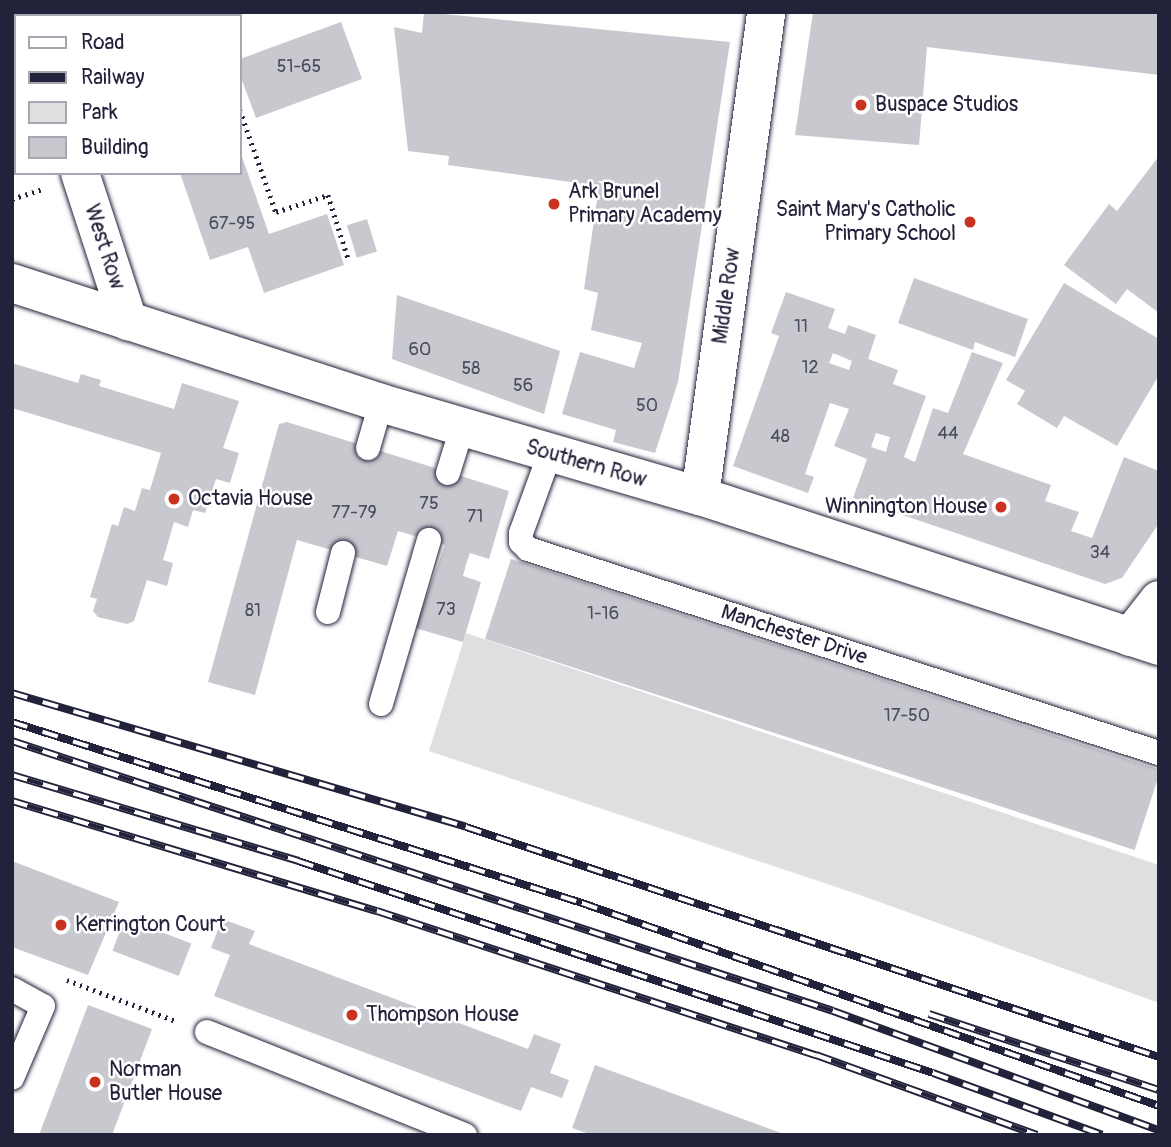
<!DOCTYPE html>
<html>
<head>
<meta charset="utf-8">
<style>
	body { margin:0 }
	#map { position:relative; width:1171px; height:1147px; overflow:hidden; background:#fff; font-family:Pangolin,sans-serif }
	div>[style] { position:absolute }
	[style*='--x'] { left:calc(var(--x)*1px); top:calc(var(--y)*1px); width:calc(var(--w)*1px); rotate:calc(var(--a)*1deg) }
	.green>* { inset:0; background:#dfdfe2 }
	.building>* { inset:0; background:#c8c8cf; transform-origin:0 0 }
	.path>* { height:4.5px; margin-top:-2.25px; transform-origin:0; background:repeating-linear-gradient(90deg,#22223b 0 2px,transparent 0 7px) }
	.roads { filter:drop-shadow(0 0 2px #22223b) drop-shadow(0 0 2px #22223b) }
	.service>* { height:24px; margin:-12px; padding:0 12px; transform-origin:12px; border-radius:12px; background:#fff }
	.minor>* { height:38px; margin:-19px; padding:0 19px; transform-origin:19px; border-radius:19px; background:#fff }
	.rail>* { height:8px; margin-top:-4px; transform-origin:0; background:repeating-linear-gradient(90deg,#fff 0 16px,#22223b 0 32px); box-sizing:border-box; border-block:2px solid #22223b }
	.dots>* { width:19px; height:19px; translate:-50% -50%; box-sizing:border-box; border:4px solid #fff; border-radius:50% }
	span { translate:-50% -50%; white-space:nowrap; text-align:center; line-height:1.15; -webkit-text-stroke:5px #fff; paint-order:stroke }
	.number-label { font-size:18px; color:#4c4c60 }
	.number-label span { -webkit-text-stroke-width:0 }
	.poi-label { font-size:21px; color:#22223b }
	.left { translate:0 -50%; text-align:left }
	.right { translate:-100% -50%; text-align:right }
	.street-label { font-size:21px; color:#22223b }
	.frame { position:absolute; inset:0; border:14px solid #22223b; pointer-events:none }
	.legend { position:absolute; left:14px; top:14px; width:228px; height:161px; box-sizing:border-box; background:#fff; border:2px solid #a7a7b1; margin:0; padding:9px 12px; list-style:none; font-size:21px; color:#22223b }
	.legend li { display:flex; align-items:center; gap:14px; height:35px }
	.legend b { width:35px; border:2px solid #a7a7b1 }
</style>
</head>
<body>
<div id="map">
	<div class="green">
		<i style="clip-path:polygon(466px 633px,1159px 865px,1159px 1003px,860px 895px,429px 751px)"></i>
	</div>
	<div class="building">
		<i style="left:109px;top:12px;width:70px;height:4px"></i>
		<i style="clip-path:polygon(424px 12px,730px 42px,678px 382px,655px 453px,613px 442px,616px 430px,562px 414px,580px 352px,634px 368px,642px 343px,591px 330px,598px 293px,584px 289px,599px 186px,448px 165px,449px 156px,408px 151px,394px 27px,422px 33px)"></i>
		<i style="clip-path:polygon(813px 12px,1159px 12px,1159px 75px,927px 47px,919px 145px,795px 135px)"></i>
		<i style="clip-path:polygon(341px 22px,362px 79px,256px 118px,240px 75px,240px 59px)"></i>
		<i style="clip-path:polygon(240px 151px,269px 234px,327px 214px,344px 265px,264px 293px,248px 247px,210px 260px,180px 173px,240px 173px)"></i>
		<i style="clip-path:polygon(1159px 156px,1159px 313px,1127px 289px,1116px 304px,1064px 265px,1109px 204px,1117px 211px)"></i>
		<i style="left:367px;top:219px;width:34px;height:21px;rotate:73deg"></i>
		<i style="clip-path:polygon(914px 278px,1028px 319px,1015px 357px,975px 342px,973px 350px,898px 323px)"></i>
		<i style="clip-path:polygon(1064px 283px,1159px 339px,1159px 375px,1117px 446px,1064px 416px,1057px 428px,1017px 404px,1025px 391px,1006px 380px)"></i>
		<i style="clip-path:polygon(evenodd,786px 292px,835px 309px,828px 328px,845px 334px,848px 325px,876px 335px,868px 359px,898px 370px,893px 384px,926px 396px,904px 457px,915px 462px,933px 408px,948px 413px,972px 352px,1003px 363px,963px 454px,1051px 485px,1045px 501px,1079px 512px,1071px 531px,1092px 538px,1124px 457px,1159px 471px,1159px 523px,1122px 578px,1105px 584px,853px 498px,867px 459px,834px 446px,849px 409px,830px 403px,805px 474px,814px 477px,808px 493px,733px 466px,779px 336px,771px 333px,786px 292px,833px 353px,852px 361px,849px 370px,829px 363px,833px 353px,786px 292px,876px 433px,890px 437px,886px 452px,871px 447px,876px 433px)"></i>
		<i style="clip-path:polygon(397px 295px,560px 351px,544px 414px,392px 359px)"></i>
		<i style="clip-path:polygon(12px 363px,78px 383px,81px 374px,101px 380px,99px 386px,174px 409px,182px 383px,239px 401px,223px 448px,239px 453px,230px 483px,216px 479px,205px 513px,193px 510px,188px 527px,174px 522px,163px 560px,173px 563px,167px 586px,147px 580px,134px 621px,127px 624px,98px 617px,93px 611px,97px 599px,90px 597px,112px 524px,118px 526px,124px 507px,135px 511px,142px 488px,150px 490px,161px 453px,12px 408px)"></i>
		<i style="clip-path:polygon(287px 422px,509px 491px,489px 559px,470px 553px,467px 561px,463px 576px,481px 582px,463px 642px,415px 628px,445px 545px,398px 531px,387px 566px,297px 540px,255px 695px,208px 682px,279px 424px)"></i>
		<i style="left:511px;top:559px;width:683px;height:84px;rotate:18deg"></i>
		<i style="clip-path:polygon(12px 861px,119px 902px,88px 975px,12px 947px)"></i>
		<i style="left:125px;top:918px;width:71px;height:35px;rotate:21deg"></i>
		<i style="clip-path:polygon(222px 919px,255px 931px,249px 944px,528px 1049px,534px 1034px,561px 1044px,550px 1073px,569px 1080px,562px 1098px,531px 1087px,521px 1111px,214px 996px,230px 955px,211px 948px)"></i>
		<i style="clip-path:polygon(88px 1005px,152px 1029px,112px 1135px,39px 1135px)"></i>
		<i style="clip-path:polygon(595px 1065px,784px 1134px,784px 1135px,592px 1135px,572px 1128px)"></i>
	</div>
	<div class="path">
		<i style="--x:205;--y:12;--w:4;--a:76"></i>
		<i style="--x:240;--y:110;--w:108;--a:70.6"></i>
		<i style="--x:276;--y:212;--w:55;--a:-18.1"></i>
		<i style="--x:328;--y:195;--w:69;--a:72.3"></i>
		<i style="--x:12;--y:199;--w:33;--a:-18"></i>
		<i style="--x:67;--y:980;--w:116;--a:20.6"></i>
	</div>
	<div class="roads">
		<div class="service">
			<i style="--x:368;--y:448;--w:47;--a:-73.9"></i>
			<i style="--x:550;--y:453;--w:85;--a:109.9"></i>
			<i style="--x:521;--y:533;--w:9;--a:90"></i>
			<i style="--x:521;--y:542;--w:10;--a:45"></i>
			<i style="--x:528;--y:549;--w:663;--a:17.92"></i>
			<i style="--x:448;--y:473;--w:47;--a:-72.7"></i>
			<i style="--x:328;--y:612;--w:61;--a:-75.7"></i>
			<i style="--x:381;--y:704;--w:171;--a:-73.7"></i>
			<i style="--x:12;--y:989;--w:35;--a:29"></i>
			<i style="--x:43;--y:1006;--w:78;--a:113.3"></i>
			<i style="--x:207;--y:1032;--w:278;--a:21.8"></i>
		</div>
		<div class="minor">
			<i style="--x:27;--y:12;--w:4;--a:76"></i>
			<i style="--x:80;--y:173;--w:156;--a:72"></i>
			<i style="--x:12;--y:283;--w:388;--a:18"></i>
			<i style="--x:381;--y:403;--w:332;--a:16.3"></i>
			<i style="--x:700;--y:496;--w:483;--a:18.1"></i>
			<i style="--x:700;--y:496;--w:488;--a:-82.2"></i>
			<i style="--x:1130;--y:637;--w:47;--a:-51.9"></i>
		</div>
	</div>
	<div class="rail">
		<i style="--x:12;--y:693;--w:473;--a:16.4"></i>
		<i style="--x:466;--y:827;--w:730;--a:18.36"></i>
		<i style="--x:12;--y:722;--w:598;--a:17.62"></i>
		<i style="--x:582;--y:903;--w:612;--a:19.38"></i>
		<i style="--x:12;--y:741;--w:864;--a:18.2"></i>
		<i style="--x:833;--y:1011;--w:347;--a:20.1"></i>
		<i style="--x:12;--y:775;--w:299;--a:16.7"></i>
		<i style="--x:298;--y:861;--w:669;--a:18.46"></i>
		<i style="--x:933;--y:1073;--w:180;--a:20.1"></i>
		<i style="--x:12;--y:801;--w:381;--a:16.8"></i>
		<i style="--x:377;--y:911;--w:462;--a:18.2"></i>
		<i style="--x:816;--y:1055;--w:235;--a:19.9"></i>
		<i style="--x:929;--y:1014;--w:242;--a:18.3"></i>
	</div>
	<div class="dots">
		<i style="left:861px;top:105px;background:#c8321e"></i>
		<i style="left:554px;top:204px;background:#c8321e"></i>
		<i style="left:970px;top:222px;background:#c8321e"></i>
		<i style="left:174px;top:499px;background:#c8321e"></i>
		<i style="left:1001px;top:507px;background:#c8321e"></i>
		<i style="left:61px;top:925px;background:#c8321e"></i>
		<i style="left:352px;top:1015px;background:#c8321e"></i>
		<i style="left:95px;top:1082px;background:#c8321e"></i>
	</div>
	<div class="number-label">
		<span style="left:299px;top:67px">51-65</span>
		<span style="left:232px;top:224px">67-95</span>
		<span style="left:801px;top:327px">11</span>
		<span style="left:420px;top:350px">60</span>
		<span style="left:810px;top:368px">12</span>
		<span style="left:471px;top:369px">58</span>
		<span style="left:523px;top:386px">56</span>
		<span style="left:647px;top:406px">50</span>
		<span style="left:948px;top:434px">44</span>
		<span style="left:780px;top:437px">48</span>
		<span style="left:429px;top:504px">75</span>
		<span style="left:354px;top:513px">77-79</span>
		<span style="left:475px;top:517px">71</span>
		<span style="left:1100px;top:553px">34</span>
		<span style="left:446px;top:610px">73</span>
		<span style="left:253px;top:611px">81</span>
		<span style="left:603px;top:614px">1-16</span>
		<span style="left:907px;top:716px">17-50</span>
	</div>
	<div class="poi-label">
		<span class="left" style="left:875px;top:105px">Buspace Studios</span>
		<span class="left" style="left:568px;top:204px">Ark Brunel<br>Primary Academy</span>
		<span class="right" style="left:956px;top:222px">Saint Mary's Catholic<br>Primary School</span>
		<span class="left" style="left:188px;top:499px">Octavia House</span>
		<span class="right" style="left:987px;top:507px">Winnington House</span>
		<span class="left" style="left:75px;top:925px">Kerrington Court</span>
		<span class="left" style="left:366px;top:1015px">Thompson House</span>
		<span class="left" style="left:109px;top:1082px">Norman<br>Butler House</span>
	</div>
	<div class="street-label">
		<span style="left:104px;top:247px;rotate:72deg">West Row</span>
		<span style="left:727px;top:296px;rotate:-82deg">Middle Row</span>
		<span style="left:586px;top:464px;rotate:16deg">Southern Row</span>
		<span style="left:794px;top:635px;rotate:18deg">Manchester Drive</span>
	</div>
	<div class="frame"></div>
	<ul class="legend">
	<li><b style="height:9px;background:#fff"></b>Road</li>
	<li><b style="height:9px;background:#22223b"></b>Railway</li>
	<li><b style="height:19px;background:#dfdfe2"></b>Park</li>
	<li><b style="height:19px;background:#c8c8cf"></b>Building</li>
	</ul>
</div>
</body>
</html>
